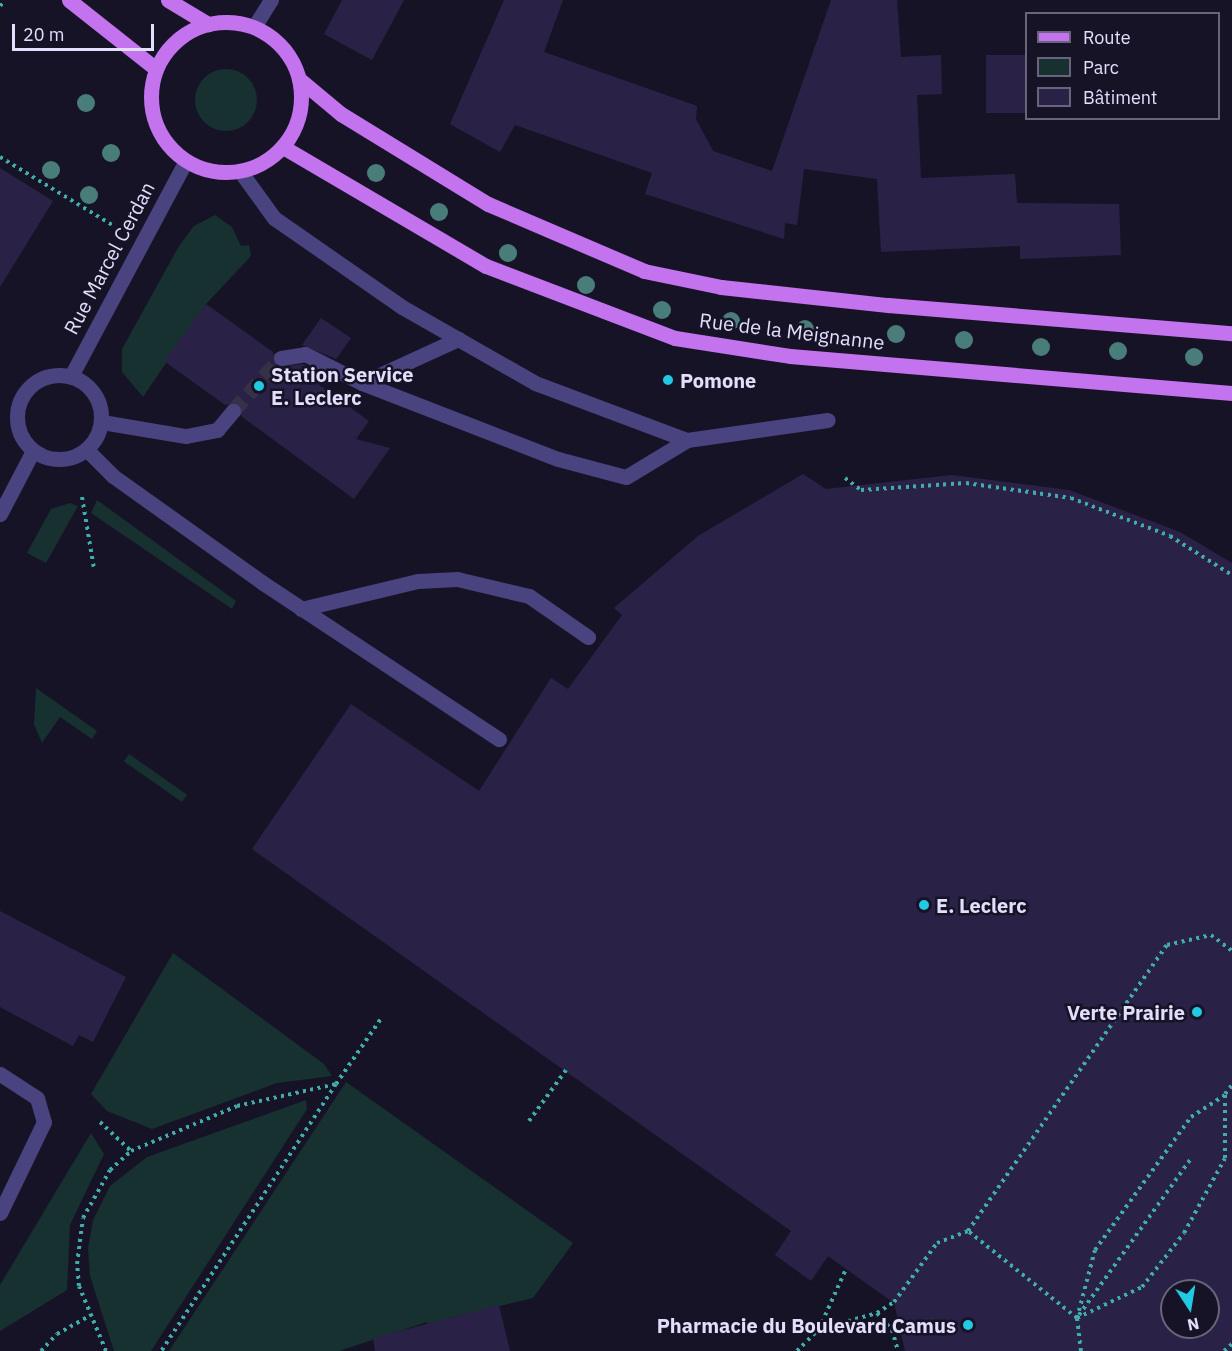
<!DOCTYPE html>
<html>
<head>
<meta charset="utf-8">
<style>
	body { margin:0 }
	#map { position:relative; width:1232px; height:1351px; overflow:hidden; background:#171327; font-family:"IBM Plex Sans",sans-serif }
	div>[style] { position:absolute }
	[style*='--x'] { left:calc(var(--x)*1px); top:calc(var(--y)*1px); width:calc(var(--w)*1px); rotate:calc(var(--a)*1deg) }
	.green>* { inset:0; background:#173030; transform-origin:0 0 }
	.round { border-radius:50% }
	.building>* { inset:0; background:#2a2246; transform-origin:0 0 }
	.minor-tunnel>* { height:15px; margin-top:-7.5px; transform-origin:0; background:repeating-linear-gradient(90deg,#353147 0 15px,transparent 0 23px) }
	.path>* { height:4px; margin-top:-2px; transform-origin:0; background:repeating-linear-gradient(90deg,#40ada9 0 3px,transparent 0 7.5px) }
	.minor>* { height:15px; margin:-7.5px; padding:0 7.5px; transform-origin:7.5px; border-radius:7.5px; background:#494480 }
	.minor>.ring { margin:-7.5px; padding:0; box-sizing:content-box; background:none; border:15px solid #494480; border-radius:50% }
	.major>* { height:15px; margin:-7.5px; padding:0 7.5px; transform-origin:7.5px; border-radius:7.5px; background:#c373ed }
	.major>.ring { margin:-7.5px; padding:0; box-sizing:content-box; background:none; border:15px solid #c373ed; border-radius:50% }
	.trees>* { width:18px; height:18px; margin:-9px; border-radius:50%; background:#497d7a }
	.dots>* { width:16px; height:16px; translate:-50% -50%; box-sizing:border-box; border:3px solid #171327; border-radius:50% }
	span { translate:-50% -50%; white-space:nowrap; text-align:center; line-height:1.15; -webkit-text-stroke:5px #171327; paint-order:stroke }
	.street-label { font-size:20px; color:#e2defb }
	.poi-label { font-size:20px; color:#e2defb; font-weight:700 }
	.left { translate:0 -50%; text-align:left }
	.right { translate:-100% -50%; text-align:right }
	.legend { position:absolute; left:1025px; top:12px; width:195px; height:108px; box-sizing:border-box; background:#171327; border:2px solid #68647c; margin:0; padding:8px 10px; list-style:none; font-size:18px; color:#e2defb }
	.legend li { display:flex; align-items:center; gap:12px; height:30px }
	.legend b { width:30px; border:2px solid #68647c }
	.north { position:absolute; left:1160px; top:1279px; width:60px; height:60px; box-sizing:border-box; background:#171327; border:2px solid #68647c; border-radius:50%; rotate:168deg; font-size:16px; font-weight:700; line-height:24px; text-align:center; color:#e2defb }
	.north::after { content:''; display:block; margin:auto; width:21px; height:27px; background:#22c9e3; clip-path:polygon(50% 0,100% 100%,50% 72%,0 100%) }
	.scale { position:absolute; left:12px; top:24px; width:142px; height:27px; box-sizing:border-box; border:3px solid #e2defb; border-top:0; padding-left:8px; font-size:18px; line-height:21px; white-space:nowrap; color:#e2defb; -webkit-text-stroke:4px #171327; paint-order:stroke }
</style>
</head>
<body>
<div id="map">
	<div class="green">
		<i class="round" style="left:195px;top:69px;width:62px;height:62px"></i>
		<i style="clip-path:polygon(215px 215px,232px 227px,241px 246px,249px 245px,251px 256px,206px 304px,143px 397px,122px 372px,122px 349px,179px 246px,194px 226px)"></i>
		<i style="clip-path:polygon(97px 500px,236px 601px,232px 609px,91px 513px)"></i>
		<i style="clip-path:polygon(70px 503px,78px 506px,46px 563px,27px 553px,51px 509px)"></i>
		<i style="clip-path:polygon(36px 688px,97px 731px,92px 739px,60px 717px,42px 743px,34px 724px)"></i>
		<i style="left:129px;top:754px;width:71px;height:9px;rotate:35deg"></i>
		<i style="clip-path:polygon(173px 953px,324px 1064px,332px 1076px,277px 1083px,152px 1129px,107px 1111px,91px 1094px)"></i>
		<i style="clip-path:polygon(346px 1082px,573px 1243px,533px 1298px,449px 1318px,433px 1341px,427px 1322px,339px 1351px,169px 1351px)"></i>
		<i style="clip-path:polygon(306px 1100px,307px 1109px,151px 1351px,114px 1351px,90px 1276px,88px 1248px,93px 1220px,110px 1186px,147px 1157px)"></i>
		<i style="clip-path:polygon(91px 1133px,104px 1154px,70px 1225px,67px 1290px,0 1331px,0 1285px)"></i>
	</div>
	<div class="building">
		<i style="clip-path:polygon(342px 0,404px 0,372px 60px,324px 34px)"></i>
		<i style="clip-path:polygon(504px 0,563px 0,544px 52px,697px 106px,696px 119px,713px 151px,772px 171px,831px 0,897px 0,901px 57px,941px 55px,942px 94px,917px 95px,921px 178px,1015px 174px,1017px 203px,1119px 204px,1121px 255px,1020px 259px,1020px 246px,881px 252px,877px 179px,804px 169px,797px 225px,785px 223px,784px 239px,645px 194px,652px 173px,515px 125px,500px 152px,450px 124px)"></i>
		<i style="left:1026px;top:55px;width:58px;height:40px;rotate:90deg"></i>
		<i style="clip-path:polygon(0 168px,53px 201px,0 287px)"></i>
		<i style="clip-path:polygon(206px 304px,273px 352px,277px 367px,303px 364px,325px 375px,319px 385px,369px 421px,356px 439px,390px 448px,354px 499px,241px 416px,239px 403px,225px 405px,164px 361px)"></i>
		<i style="clip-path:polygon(321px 318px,351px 338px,336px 359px,302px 345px)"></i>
		<i style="clip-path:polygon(evenodd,803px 474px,826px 489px,952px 475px,1069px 490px,1180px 532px,1232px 563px,1232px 1351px,905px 1351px,894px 1303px,828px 1256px,811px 1281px,775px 1255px,791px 1231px,252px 849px,351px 704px,479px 791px,551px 678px,568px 689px,622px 615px,614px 608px,698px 536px,803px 474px,1172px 1291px,1208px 1291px,1208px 1327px,1172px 1327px,1172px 1291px)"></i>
		<i style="clip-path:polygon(0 911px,126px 977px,93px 1042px,79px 1035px,73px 1046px,0 1007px)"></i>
		<i style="clip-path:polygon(499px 1305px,510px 1351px,375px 1351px,373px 1338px)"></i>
	</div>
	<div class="minor-tunnel">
		<i style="--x:233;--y:411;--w:72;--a:-47.8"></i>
	</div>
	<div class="path">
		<i style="--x:0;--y:6;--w:6;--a:-51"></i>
		<i style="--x:0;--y:157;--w:133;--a:31.2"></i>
		<i style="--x:845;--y:478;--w:20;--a:37"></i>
		<i style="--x:861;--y:490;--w:105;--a:-3.8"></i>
		<i style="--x:966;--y:483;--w:106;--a:8.1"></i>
		<i style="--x:1071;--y:498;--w:106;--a:21"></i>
		<i style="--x:1170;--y:536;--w:73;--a:32.2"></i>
		<i style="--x:82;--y:497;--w:73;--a:80.5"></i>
		<i style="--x:336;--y:1084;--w:81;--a:-55.5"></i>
		<i style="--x:529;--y:1121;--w:63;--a:-54"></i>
		<i style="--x:100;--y:1122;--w:42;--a:43.1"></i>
		<i style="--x:877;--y:1313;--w:23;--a:49"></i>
		<i style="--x:892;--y:1330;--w:22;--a:74"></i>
		<i style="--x:1079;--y:1315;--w:191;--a:-54.4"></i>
		<i style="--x:1077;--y:1318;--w:72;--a:-25.5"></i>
		<i style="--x:1142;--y:1287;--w:68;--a:-52.1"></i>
		<i style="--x:1184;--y:1233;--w:85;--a:-61.3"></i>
		<i style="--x:1225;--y:1158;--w:64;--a:-90"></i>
		<i style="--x:1225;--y:1094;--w:11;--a:-52"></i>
		<i style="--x:1077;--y:1318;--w:70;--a:-75.2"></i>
		<i style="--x:1095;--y:1250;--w:164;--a:-54.2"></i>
		<i style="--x:1191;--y:1117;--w:40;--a:-32.9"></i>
		<i style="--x:819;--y:1329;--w:60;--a:-15.4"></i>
		<i style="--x:877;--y:1313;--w:20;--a:-33"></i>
		<i style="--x:894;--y:1302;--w:73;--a:-53.9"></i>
		<i style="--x:937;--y:1243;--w:33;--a:-21"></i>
		<i style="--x:41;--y:1351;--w:23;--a:-47"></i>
		<i style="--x:57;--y:1334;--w:39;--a:-29"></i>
		<i style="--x:106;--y:1351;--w:70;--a:-112.6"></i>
		<i style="--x:79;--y:1286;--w:22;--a:-95"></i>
		<i style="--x:77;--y:1264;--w:46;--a:-82.6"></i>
		<i style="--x:83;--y:1218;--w:55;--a:-60.6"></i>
		<i style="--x:110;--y:1170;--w:28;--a:-42"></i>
		<i style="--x:131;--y:1151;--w:115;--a:-23"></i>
		<i style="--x:237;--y:1106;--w:101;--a:-12.5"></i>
		<i style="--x:336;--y:1084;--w:319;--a:123.2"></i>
		<i style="--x:797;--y:1351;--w:31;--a:-45"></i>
		<i style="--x:819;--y:1329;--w:66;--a:-65.8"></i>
		<i style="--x:1081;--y:1351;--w:33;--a:-97"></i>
		<i style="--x:1077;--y:1318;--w:139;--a:-141.4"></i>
		<i style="--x:968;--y:1231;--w:348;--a:-55.2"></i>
		<i style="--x:1167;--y:945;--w:45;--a:-12.8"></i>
		<i style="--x:1211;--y:935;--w:26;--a:37"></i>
		<i style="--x:1224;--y:1351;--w:11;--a:-41"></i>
	</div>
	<div class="minor">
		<i style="--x:254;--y:27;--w:32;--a:-58"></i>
		<i style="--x:240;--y:171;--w:58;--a:54.1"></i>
		<i style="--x:274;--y:218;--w:156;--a:34.8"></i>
		<i style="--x:402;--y:307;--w:153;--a:29.7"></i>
		<i style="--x:535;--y:383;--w:162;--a:20.6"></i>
		<i style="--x:281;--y:358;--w:24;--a:-9"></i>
		<i style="--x:305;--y:354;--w:64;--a:27"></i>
		<i style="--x:362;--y:383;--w:210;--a:21.2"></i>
		<i style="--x:558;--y:459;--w:70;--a:14.8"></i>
		<i style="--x:626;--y:477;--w:71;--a:-31.2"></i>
		<i style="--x:687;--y:440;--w:142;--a:-8.1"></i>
		<i class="ring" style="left:17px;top:375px;width:69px;height:69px"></i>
		<i style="--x:71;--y:376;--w:244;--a:-61.9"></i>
		<i style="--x:362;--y:383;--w:106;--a:-24.6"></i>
		<i style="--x:102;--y:422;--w:85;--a:9.5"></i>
		<i style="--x:186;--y:436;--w:32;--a:-11"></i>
		<i style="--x:217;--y:430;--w:25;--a:-50"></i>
		<i style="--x:87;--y:450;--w:37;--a:45"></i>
		<i style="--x:113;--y:476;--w:184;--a:35.5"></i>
		<i style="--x:263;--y:583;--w:283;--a:33.5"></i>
		<i style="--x:0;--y:514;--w:71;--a:-62.4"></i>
		<i style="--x:301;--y:609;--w:120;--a:-13.5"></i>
		<i style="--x:418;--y:581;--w:39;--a:-3"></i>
		<i style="--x:457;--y:579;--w:74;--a:13.3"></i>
		<i style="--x:529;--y:596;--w:72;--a:34.8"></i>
		<i style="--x:0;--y:1074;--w:44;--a:33"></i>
		<i style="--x:37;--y:1098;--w:25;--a:74"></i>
		<i style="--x:44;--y:1122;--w:101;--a:115.8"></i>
	</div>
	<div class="major">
		<i style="--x:69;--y:0;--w:111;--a:38.4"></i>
		<i style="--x:168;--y:0;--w:47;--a:31"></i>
		<i class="ring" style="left:151px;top:22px;width:135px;height:135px"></i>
		<i style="--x:299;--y:79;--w:55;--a:39.8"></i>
		<i style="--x:341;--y:114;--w:172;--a:31.5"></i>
		<i style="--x:488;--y:204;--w:170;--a:23.2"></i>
		<i style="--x:644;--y:271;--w:79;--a:11.7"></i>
		<i style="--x:721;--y:287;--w:168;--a:6.2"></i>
		<i style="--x:888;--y:305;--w:345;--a:4.7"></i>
		<i style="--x:283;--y:147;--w:235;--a:30.4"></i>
		<i style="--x:486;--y:266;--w:202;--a:20.9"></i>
		<i style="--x:675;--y:338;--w:116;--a:8.9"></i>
		<i style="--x:790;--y:356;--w:444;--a:4.8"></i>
	</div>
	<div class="trees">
		<i style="left:86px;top:103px"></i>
		<i style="left:111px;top:153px"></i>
		<i style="left:51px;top:170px"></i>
		<i style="left:376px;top:173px"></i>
		<i style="left:89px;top:195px"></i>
		<i style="left:439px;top:212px"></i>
		<i style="left:508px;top:253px"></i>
		<i style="left:586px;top:285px"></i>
		<i style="left:662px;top:310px"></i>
		<i style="left:731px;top:321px"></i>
		<i style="left:805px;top:329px"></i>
		<i style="left:896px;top:334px"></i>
		<i style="left:964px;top:340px"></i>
		<i style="left:1041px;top:347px"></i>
		<i style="left:1118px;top:351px"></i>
		<i style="left:1194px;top:357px"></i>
	</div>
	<div class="dots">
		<i style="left:668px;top:380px;background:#22c9e3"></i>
		<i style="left:259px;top:386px;background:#22c9e3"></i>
		<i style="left:924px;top:905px;background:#22c9e3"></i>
		<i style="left:1197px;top:1012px;background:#22c9e3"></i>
		<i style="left:968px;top:1325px;background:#22c9e3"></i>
	</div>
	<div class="street-label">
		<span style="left:109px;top:258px;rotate:-62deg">Rue Marcel Cerdan</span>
		<span style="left:792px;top:331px;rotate:7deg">Rue de la Meignanne</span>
	</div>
	<div class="poi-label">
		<span class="left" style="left:271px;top:386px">Station Service<br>E. Leclerc</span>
		<span class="left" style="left:680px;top:380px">Pomone</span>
		<span class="left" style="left:936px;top:905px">E. Leclerc</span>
		<span class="right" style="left:1185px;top:1012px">Verte Prairie</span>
		<span class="right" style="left:956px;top:1325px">Pharmacie du Boulevard Camus</span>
	</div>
	<ul class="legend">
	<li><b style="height:8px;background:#c373ed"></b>Route</li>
	<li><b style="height:16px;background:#173030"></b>Parc</li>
	<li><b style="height:16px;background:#2a2246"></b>Bâtiment</li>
	</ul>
	<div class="north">N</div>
	<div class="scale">20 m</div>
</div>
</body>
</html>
